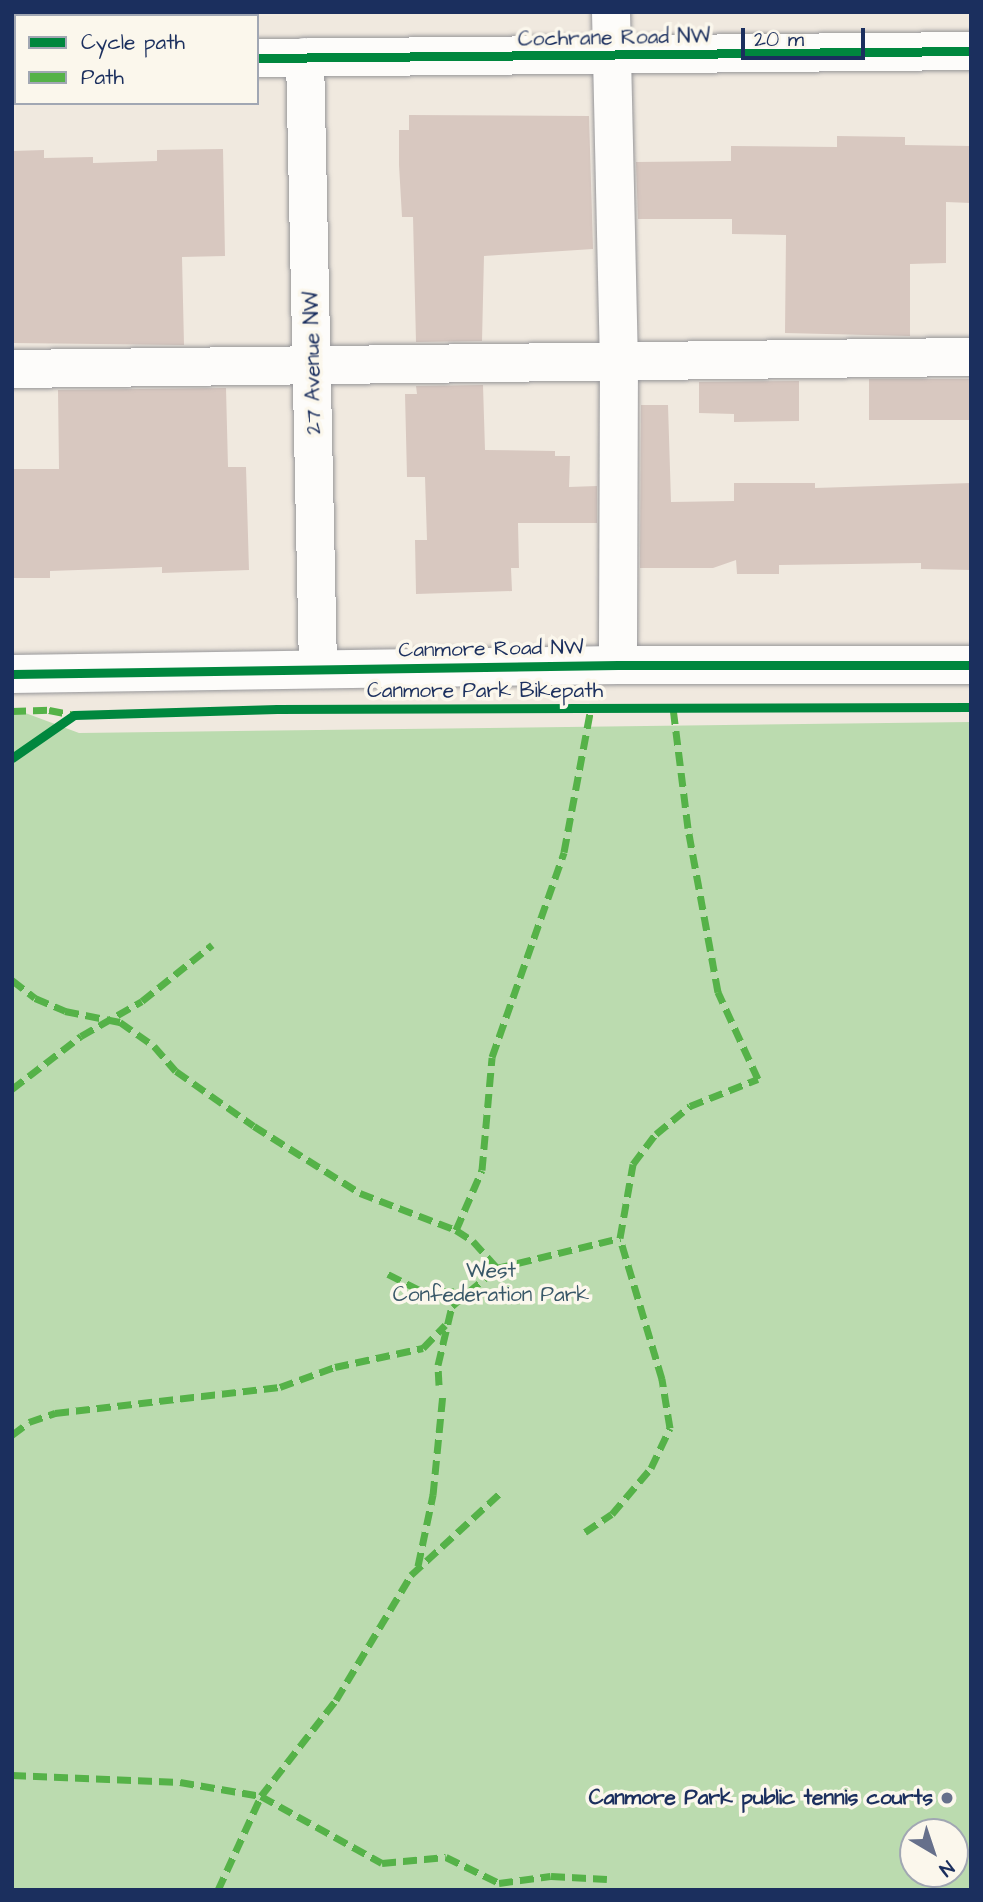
<!DOCTYPE html>
<html>
<head>
<meta charset="utf-8">
<style>
	body { margin:0 }
	#map { position:relative; width:983px; height:1902px; overflow:hidden; background:#f0e9df; font-family:"Architects Daughter",sans-serif }
	div>[style] { position:absolute }
	[style*='--x'] { left:calc(var(--x)*1px); top:calc(var(--y)*1px); width:calc(var(--w)*1px); rotate:calc(var(--a)*1deg) }
	.green>* { inset:0; background:#bbdbaf }
	.building>* { inset:0; background:#d8c8c0; transform-origin:0 0 }
	.roads { filter:drop-shadow(0 0 2px #969699) drop-shadow(0 0 2px #969699) }
	.minor>* { height:38px; margin:-19px; padding:0 19px; transform-origin:19px; border-radius:19px; background:#fdfcfa }
	.quiet>* { height:7px; margin-top:-3.5px; transform-origin:0; background:repeating-linear-gradient(90deg,#55b248 0 14px,transparent 0 21px) }
	.cycleway>* { height:9px; margin:-4.5px; padding:0 4.5px; transform-origin:4.5px; border-radius:4.5px; background:#00873e }
	.dots>* { width:19px; height:19px; translate:-50% -50%; box-sizing:border-box; border:4px solid #fbf7ec; border-radius:50% }
	span { translate:-50% -50%; white-space:nowrap; text-align:center; line-height:1.15; -webkit-text-stroke:7px #fbf7ec; paint-order:stroke }
	.street-label { font-size:21px; color:#1b2f5e }
	.park-label { font-size:21px; color:#385768 }
	.poi-label { font-size:21px; color:#1b2f5e; font-weight:700 }
	.right { translate:-100% -50%; text-align:right }
	.frame { position:absolute; inset:0; border:14px solid #1b2f5e; pointer-events:none }
	.legend { position:absolute; left:14px; top:14px; width:245px; height:91px; box-sizing:border-box; background:#fbf7ec; border:2px solid #a1a7b3; margin:0; padding:9px 12px; list-style:none; font-size:21px; color:#1b2f5e }
	.legend li { display:flex; align-items:center; gap:14px; height:35px }
	.legend b { width:35px; border:2px solid #a1a7b3 }
	.north { position:absolute; left:899px; top:1818px; width:70px; height:70px; box-sizing:border-box; background:#fbf7ec; border:2px solid #a1a7b3; border-radius:50%; rotate:141deg; font-size:19px; font-weight:700; line-height:28px; text-align:center; color:#1b2f5e }
	.north::after { content:''; display:block; margin:auto; width:24px; height:32px; background:#66708b; clip-path:polygon(50% 0,100% 100%,50% 72%,0 100%) }
	.scale { position:absolute; left:741px; top:28px; width:124px; height:32px; box-sizing:border-box; border:4px solid #1b2f5e; border-top:0; padding-left:9px; font-size:21px; line-height:24px; white-space:nowrap; color:#1b2f5e; -webkit-text-stroke:5px #fbf7ec; paint-order:stroke }
</style>
</head>
<body>
<div id="map">
	<div class="green">
		<i style="clip-path:polygon(evenodd,12px 708px,79px 733px,971px 722px,971px 1890px,12px 1890px,12px 708px,913px 1832px,955px 1832px,955px 1874px,913px 1874px,913px 1832px)"></i>
	</div>
	<div class="building">
		<i style="clip-path:polygon(409px 115px,589px 116px,593px 249px,484px 256px,482px 341px,416px 342px,413px 217px,402px 217px,399px 165px,399px 130px,409px 130px)"></i>
		<i style="clip-path:polygon(837px 136px,905px 137px,905px 145px,971px 146px,971px 203px,946px 202px,946px 263px,910px 264px,910px 336px,785px 333px,786px 235px,732px 234px,732px 219px,638px 219px,636px 162px,731px 161px,731px 146px,837px 147px)"></i>
		<i style="clip-path:polygon(223px 149px,225px 256px,182px 257px,184px 345px,12px 343px,12px 151px,44px 150px,44px 158px,93px 157px,93px 163px,157px 161px,157px 150px)"></i>
		<i style="left:971px;top:379px;width:41px;height:102px;rotate:90deg"></i>
		<i style="clip-path:polygon(799px 381px,799px 421px,734px 422px,734px 414px,699px 413px,699px 382px)"></i>
		<i style="clip-path:polygon(483px 385px,485px 450px,555px 451px,555px 456px,570px 456px,569px 487px,597px 486px,597px 523px,518px 523px,519px 568px,511px 568px,512px 591px,416px 594px,415px 540px,427px 540px,425px 477px,407px 477px,405px 394px,417px 394px,416px 386px)"></i>
		<i style="clip-path:polygon(226px 388px,228px 467px,246px 467px,249px 570px,162px 573px,162px 567px,50px 571px,50px 578px,12px 578px,12px 469px,59px 469px,58px 390px)"></i>
		<i style="clip-path:polygon(641px 405px,668px 405px,671px 502px,734px 501px,734px 483px,815px 483px,815px 488px,971px 483px,971px 570px,921px 569px,921px 563px,779px 565px,779px 574px,737px 574px,736px 560px,713px 568px,640px 568px)"></i>
	</div>
	<div class="roads">
		<div class="minor">
			<i style="--x:611;--y:12;--w:346;--a:88.7"></i>
			<i style="--x:619;--y:358;--w:307;--a:90.2"></i>
			<i style="--x:305;--y:57;--w:611;--a:88.78"></i>
			<i style="--x:257;--y:58;--w:714;--a:-0.56"></i>
			<i style="--x:12;--y:62;--w:4;--a:0"></i>
			<i style="--x:12;--y:369;--w:959;--a:-0.72"></i>
			<i style="--x:12;--y:674;--w:606;--a:-0.85"></i>
			<i style="--x:618;--y:665;--w:353;--a:0"></i>
		</div>
	</div>
	<div class="quiet">
		<i style="--x:12;--y:711;--w:37;--a:-2"></i>
		<i style="--x:49;--y:710;--w:25;--a:11"></i>
		<i style="--x:12;--y:980;--w:29;--a:38"></i>
		<i style="--x:35;--y:998;--w:33;--a:23"></i>
		<i style="--x:65;--y:1011;--w:56;--a:11.3"></i>
		<i style="--x:120;--y:1022;--w:42;--a:35.2"></i>
		<i style="--x:154;--y:1046;--w:33;--a:49"></i>
		<i style="--x:176;--y:1071;--w:95;--a:35.2"></i>
		<i style="--x:254;--y:1126;--w:125;--a:32.3"></i>
		<i style="--x:360;--y:1193;--w:103;--a:21.1"></i>
		<i style="--x:456;--y:1230;--w:20;--a:33"></i>
		<i style="--x:473;--y:1241;--w:36;--a:48"></i>
		<i style="--x:497;--y:1268;--w:127;--a:-13.7"></i>
		<i style="--x:620;--y:1238;--w:75;--a:-80"></i>
		<i style="--x:633;--y:1164;--w:38;--a:-53"></i>
		<i style="--x:656;--y:1134;--w:44;--a:-39.5"></i>
		<i style="--x:690;--y:1106;--w:73;--a:-21.7"></i>
		<i style="--x:758;--y:1079;--w:96;--a:-114.7"></i>
		<i style="--x:718;--y:992;--w:167;--a:-100.4"></i>
		<i style="--x:688;--y:828;--w:121;--a:-97.1"></i>
		<i style="--x:12;--y:1089;--w:87;--a:-37.5"></i>
		<i style="--x:81;--y:1036;--w:70;--a:-29.8"></i>
		<i style="--x:142;--y:1001;--w:90;--a:-38.7"></i>
		<i style="--x:456;--y:1230;--w:65;--a:-66.6"></i>
		<i style="--x:482;--y:1170;--w:113;--a:-84.9"></i>
		<i style="--x:492;--y:1057;--w:217;--a:-70.6"></i>
		<i style="--x:564;--y:852;--w:147;--a:-79.4"></i>
		<i style="--x:388;--y:1274;--w:35;--a:27"></i>
		<i style="--x:419;--y:1290;--w:49;--a:2.3"></i>
		<i style="--x:439;--y:1385;--w:20;--a:-93"></i>
		<i style="--x:438;--y:1365;--w:61;--a:-76.7"></i>
		<i style="--x:452;--y:1306;--w:59;--a:-40.2"></i>
		<i style="--x:12;--y:1435;--w:21;--a:-37"></i>
		<i style="--x:29;--y:1422;--w:28;--a:-19"></i>
		<i style="--x:55;--y:1413;--w:226;--a:-6.6"></i>
		<i style="--x:280;--y:1387;--w:59;--a:-20"></i>
		<i style="--x:335;--y:1367;--w:90;--a:-12.2"></i>
		<i style="--x:423;--y:1348;--w:32;--a:-46"></i>
		<i style="--x:585;--y:1532;--w:32;--a:-34"></i>
		<i style="--x:612;--y:1514;--w:60;--a:-49.7"></i>
		<i style="--x:651;--y:1468;--w:44;--a:-64.6"></i>
		<i style="--x:670;--y:1428;--w:50;--a:-99.3"></i>
		<i style="--x:662;--y:1379;--w:147;--a:-106.6"></i>
		<i style="--x:418;--y:1566;--w:73;--a:-78.1"></i>
		<i style="--x:433;--y:1495;--w:102;--a:-84.4"></i>
		<i style="--x:12;--y:1775;--w:168;--a:2.4"></i>
		<i style="--x:180;--y:1782;--w:82;--a:9.8"></i>
		<i style="--x:261;--y:1796;--w:138;--a:29"></i>
		<i style="--x:382;--y:1863;--w:64;--a:-5.4"></i>
		<i style="--x:446;--y:1857;--w:59;--a:26.1"></i>
		<i style="--x:499;--y:1883;--w:52;--a:-7.7"></i>
		<i style="--x:551;--y:1876;--w:56;--a:3.1"></i>
		<i style="--x:218;--y:1890;--w:103;--a:-65.4"></i>
		<i style="--x:261;--y:1796;--w:122;--a:-52"></i>
		<i style="--x:336;--y:1700;--w:146;--a:-59"></i>
		<i style="--x:411;--y:1575;--w:120;--a:-42.6"></i>
	</div>
	<div class="cycleway">
		<i style="--x:257;--y:58;--w:714;--a:-0.56"></i>
		<i style="--x:12;--y:674;--w:606;--a:-0.85"></i>
		<i style="--x:618;--y:665;--w:353;--a:0"></i>
		<i style="--x:12;--y:758;--w:75;--a:-34.7"></i>
		<i style="--x:74;--y:715;--w:203;--a:-1.7"></i>
		<i style="--x:277;--y:709;--w:694;--a:-0.17"></i>
	</div>
	<div class="dots">
		<i style="left:947px;top:1798px;background:#66708b"></i>
	</div>
	<div class="street-label">
		<span style="left:614px;top:38px;rotate:-1deg">Cochrane Road NW</span>
		<span style="left:313px;top:363px;rotate:-91deg">27 Avenue NW</span>
		<span style="left:491px;top:649px;rotate:-1deg">Canmore Road NW</span>
		<span style="left:485px;top:691px">Canmore Park Bikepath</span>
	</div>
	<div class="park-label">
		<span style="left:491px;top:1283px">West<br>Confederation Park</span>
	</div>
	<div class="poi-label">
		<span class="right" style="left:933px;top:1798px">Canmore Park public tennis courts</span>
	</div>
	<div class="frame"></div>
	<ul class="legend">
	<li><b style="height:9px;background:#00873e"></b>Cycle path</li>
	<li><b style="height:9px;background:#55b248"></b>Path</li>
	</ul>
	<div class="north">N</div>
	<div class="scale">20 m</div>
</div>
</body>
</html>
